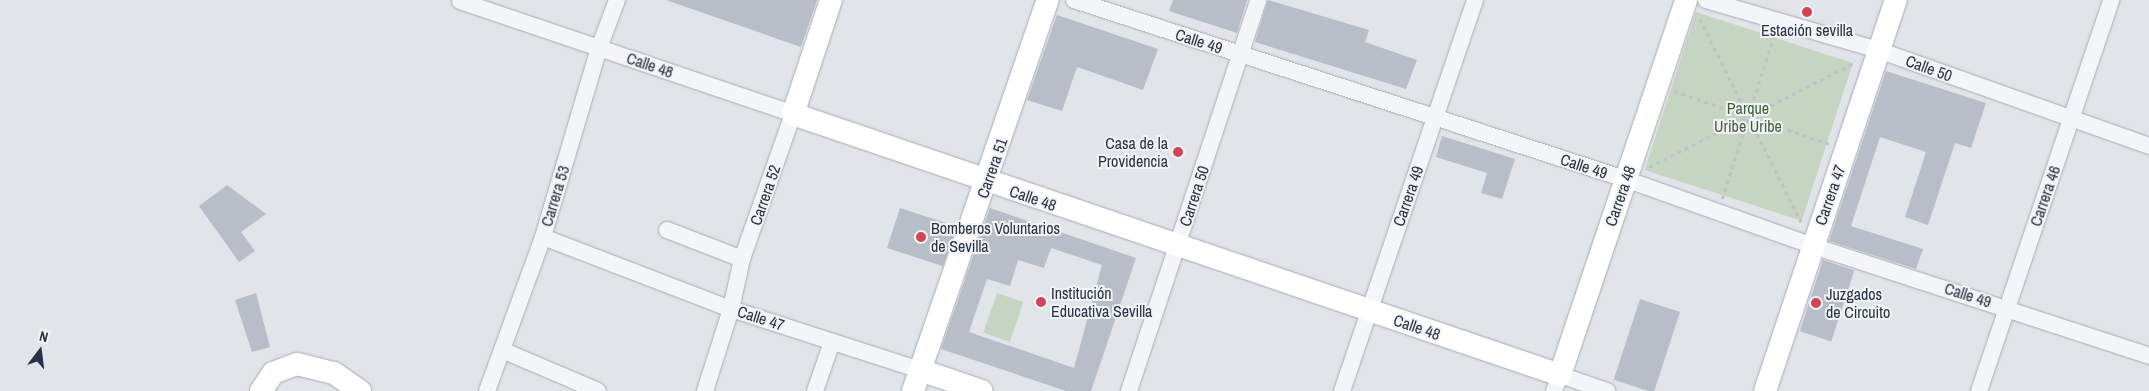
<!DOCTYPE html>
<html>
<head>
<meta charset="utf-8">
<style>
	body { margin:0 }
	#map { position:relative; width:2149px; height:391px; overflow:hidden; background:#e1e5ea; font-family:"Archivo Narrow",sans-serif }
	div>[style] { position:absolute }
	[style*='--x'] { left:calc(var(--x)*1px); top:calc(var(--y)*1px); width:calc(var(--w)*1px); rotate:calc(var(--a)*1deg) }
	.green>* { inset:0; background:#c6d4c2; transform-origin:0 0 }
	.building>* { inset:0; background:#b8bec7; transform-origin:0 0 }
	.path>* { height:2.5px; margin-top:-1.25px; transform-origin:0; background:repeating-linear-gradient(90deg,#bfc2c9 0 4px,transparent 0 8px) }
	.roads { filter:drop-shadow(0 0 1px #a6acb4) drop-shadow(0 0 1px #a6acb4) }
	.minor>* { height:16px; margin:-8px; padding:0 8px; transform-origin:8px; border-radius:8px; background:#f4f5f8 }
	.secondary>* { height:22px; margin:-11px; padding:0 11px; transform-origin:11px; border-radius:11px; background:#fff }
	.dots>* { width:14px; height:14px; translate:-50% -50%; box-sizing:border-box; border:2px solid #f1f4f7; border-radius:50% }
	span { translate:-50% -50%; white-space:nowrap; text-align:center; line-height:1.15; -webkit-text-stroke:4px #f1f4f7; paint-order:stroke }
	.poi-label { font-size:16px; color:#293242 }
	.right { translate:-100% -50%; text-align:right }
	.left { translate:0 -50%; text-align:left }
	.street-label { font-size:16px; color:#293242 }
	.park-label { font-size:16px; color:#3d5f36 }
	.north { position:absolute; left:15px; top:326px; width:50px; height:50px; -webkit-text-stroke:4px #f1f4f7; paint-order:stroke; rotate:15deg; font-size:14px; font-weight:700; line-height:20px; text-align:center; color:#293242 }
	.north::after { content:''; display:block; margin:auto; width:18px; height:22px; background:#293242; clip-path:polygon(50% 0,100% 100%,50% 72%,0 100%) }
</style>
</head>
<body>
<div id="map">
	<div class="green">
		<i style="left:1696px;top:12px;width:165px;height:166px;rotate:18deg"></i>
		<i style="left:997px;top:293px;width:28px;height:42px;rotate:19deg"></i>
	</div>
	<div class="building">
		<i style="clip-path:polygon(666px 0,817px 0,801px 47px)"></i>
		<i style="clip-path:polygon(1173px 0,1247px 0,1237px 33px,1169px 11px)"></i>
		<i style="clip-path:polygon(1268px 0,1369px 30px,1365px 42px,1417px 60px,1406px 89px,1255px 42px)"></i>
		<i style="clip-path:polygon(1057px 15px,1158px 49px,1143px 90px,1077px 67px,1062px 111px,1027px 100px)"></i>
		<i style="clip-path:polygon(1886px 71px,1986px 103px,1971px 148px,1955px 143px,1928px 225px,1905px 217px,1926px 152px,1880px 137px,1851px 226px,1923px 249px,1916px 269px,1829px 241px)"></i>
		<i style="clip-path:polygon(1442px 136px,1515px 159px,1502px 199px,1481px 193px,1487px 173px,1436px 157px)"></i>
		<i style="clip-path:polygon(227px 185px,266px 214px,241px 232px,255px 251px,239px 262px,199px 206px)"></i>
		<i style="left:900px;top:208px;width:59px;height:42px;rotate:18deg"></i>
		<i style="clip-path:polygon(evenodd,990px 208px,1136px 258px,1091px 391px,1066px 391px,941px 349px,990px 208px,1051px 248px,1102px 265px,1074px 368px,969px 332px,987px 279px,1010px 286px,1018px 260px,1044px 268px,1051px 248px)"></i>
		<i style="left:1823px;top:260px;width:33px;height:75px;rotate:18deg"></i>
		<i style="clip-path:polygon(256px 293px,270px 347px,252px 352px,235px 300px)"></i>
		<i style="left:1640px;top:299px;width:42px;height:85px;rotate:18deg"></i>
	</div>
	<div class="path">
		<i style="--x:1700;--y:19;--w:227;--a:63.5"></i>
		<i style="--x:1674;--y:91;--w:165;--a:18.8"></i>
		<i style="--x:1649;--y:167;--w:232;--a:-26.9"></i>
		<i style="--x:1722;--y:199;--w:172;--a:-72.4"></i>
	</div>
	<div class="roads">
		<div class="minor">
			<i style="--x:1074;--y:0;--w:579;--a:18"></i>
			<i style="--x:1625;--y:179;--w:200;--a:19.6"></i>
			<i style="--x:1813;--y:246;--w:354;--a:18.1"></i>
			<i style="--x:1706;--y:0;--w:179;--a:16.2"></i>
			<i style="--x:1878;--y:50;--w:288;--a:19.5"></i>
			<i style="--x:460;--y:1;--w:352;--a:18.7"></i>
			<i style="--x:793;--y:114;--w:154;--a:109.4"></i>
			<i style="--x:742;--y:259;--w:51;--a:102.4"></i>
			<i style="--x:731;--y:309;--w:86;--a:107.6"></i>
			<i style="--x:667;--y:230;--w:80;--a:21.1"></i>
			<i style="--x:543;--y:237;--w:201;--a:21"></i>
			<i style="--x:731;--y:309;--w:199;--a:17.9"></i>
			<i style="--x:502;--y:350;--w:104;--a:23.1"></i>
			<i style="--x:487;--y:391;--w:164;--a:-70"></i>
			<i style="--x:543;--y:237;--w:197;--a:-73.5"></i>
			<i style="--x:599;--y:48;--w:51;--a:-69.4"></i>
			<i style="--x:815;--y:391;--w:52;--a:-70.9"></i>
			<i style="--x:1129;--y:391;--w:412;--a:-71.7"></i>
			<i style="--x:1342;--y:391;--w:413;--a:-71.2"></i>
			<i style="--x:1554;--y:391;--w:17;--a:-69"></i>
			<i style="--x:1560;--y:375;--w:50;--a:18.8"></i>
			<i style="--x:1979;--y:391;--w:413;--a:-71.3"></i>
		</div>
		<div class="secondary">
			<i style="--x:831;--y:0;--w:120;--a:108.4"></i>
			<i style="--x:793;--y:114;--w:810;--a:18.79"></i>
			<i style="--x:1560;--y:375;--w:396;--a:-71.4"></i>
			<i style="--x:920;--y:370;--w:65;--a:18.7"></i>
			<i style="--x:261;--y:391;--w:22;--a:-56"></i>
			<i style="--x:273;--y:373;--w:26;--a:-21"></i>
			<i style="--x:297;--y:364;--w:38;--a:14"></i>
			<i style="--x:334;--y:373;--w:32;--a:35"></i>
			<i style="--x:913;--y:391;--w:414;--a:-71"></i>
			<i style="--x:1765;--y:391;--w:412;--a:-71.5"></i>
		</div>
	</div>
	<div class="dots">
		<i style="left:1807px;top:12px;background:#d24457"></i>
		<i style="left:1178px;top:152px;background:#d24457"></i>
		<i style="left:921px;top:237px;background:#d24457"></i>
		<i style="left:1041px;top:302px;background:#d24457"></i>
		<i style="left:1816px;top:303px;background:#d24457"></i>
	</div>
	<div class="poi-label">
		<span style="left:1807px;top:30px">Estación sevilla</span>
		<span class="right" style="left:1168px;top:152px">Casa de la<br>Providencia</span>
		<span class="left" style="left:931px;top:237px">Bomberos Voluntarios<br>de Sevilla</span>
		<span class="left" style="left:1051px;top:302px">Institución<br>Educativa Sevilla</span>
		<span class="left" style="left:1826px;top:303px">Juzgados<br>de Circuito</span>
	</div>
	<div class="street-label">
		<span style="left:1199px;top:41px;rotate:18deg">Calle 49</span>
		<span style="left:650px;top:65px;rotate:19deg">Calle 48</span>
		<span style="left:1929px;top:68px;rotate:20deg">Calle 50</span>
		<span style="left:1584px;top:166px;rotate:18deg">Calle 49</span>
		<span style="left:992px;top:168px;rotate:-71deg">Carrera 51</span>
		<span style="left:765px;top:195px;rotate:-71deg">Carrera 52</span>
		<span style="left:1830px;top:195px;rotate:-71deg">Carrera 47</span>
		<span style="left:555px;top:196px;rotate:-73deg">Carrera 53</span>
		<span style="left:1194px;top:196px;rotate:-72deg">Carrera 50</span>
		<span style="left:1408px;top:196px;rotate:-71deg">Carrera 49</span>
		<span style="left:1620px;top:196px;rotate:-71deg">Carrera 48</span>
		<span style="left:2045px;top:196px;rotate:-71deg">Carrera 46</span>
		<span style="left:1033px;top:198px;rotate:19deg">Calle 48</span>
		<span style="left:1968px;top:295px;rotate:18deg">Calle 49</span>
		<span style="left:761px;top:318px;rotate:18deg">Calle 47</span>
		<span style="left:1417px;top:327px;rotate:19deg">Calle 48</span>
	</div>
	<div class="park-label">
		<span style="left:1748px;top:117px">Parque<br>Uribe Uribe</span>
	</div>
	<div class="north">N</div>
</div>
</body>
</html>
